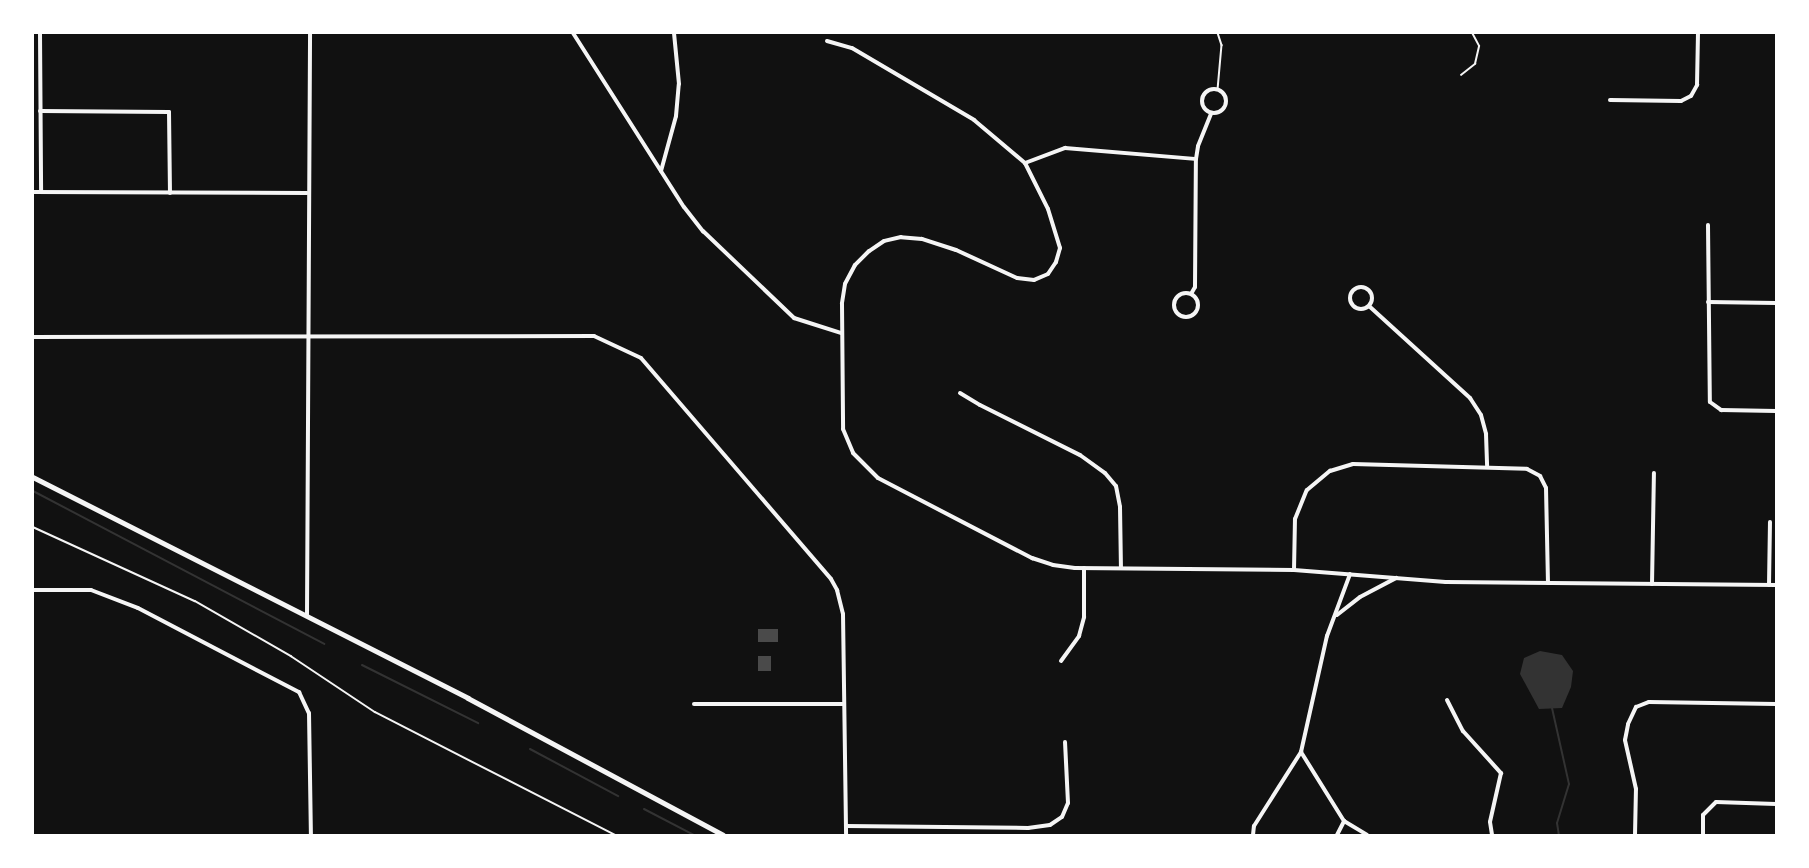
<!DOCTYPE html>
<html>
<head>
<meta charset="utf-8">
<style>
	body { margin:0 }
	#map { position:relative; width:1809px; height:868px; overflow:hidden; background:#111; font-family:Poppins,sans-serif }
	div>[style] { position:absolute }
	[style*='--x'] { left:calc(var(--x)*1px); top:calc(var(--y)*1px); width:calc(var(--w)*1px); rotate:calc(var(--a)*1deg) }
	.water>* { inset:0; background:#333 }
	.stream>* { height:2px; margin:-1px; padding:0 1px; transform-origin:1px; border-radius:1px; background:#333 }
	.building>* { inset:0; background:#4a4a4a; transform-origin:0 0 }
	.path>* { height:1.5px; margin:-0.75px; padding:0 0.75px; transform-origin:0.75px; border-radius:0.75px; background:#f5f5f5 }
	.service>* { height:1.5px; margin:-0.75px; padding:0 0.75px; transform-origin:0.75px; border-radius:0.75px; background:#f5f5f5 }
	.minor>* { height:4px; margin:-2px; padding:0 2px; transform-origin:2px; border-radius:2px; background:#f5f5f5 }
	.minor>.ring { margin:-2px; padding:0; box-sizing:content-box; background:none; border:4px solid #f5f5f5; border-radius:50% }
	.tertiary>* { height:4.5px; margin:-2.25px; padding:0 2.25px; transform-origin:2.25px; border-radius:2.25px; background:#f5f5f5 }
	span { translate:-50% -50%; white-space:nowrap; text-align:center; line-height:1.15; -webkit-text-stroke:6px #fff; paint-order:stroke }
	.frame { position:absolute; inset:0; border:34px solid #fff; pointer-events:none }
</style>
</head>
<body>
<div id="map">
	<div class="water">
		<i style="clip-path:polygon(1540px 651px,1562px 655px,1573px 671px,1571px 687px,1562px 708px,1539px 709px,1520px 674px,1524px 658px)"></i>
	</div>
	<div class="stream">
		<i style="--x:33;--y:491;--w:329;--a:27.7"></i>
		<i style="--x:362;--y:665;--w:130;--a:26.6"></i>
		<i style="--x:1552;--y:708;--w:78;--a:77.4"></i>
		<i style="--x:1569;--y:784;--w:41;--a:107.1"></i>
		<i style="--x:1557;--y:823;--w:12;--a:81"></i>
		<i style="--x:530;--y:749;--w:100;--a:28.1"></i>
		<i style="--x:644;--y:809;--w:56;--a:27.5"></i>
	</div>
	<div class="building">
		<i style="left:758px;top:629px;width:20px;height:13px"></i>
		<i style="left:758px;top:656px;width:13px;height:15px"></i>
	</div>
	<div class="path">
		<i style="--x:33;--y:527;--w:178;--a:24.6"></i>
		<i style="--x:195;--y:601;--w:111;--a:29.8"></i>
		<i style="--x:291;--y:656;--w:101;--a:33.7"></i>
		<i style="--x:375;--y:712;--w:270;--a:27.1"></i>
	</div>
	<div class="service">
		<i style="--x:1218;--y:33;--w:13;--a:72"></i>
		<i style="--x:1222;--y:45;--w:45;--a:95.1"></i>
		<i style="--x:1461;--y:75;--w:18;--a:-38"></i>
		<i style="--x:1475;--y:64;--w:18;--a:-77"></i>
		<i style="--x:1479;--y:46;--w:15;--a:-118"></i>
	</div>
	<div class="minor">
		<i style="--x:40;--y:33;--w:159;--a:89.6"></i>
		<i style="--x:573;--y:33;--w:206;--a:57.5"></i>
		<i style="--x:684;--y:207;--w:31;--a:52"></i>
		<i style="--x:703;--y:231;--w:126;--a:43.7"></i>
		<i style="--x:794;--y:318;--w:49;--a:17.7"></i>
		<i style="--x:827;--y:41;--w:26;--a:16"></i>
		<i style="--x:852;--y:48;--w:142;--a:30.5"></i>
		<i style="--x:974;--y:120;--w:67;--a:40.1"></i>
		<i style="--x:1025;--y:163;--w:51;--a:63.4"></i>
		<i style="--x:1048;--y:209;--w:41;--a:72.9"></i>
		<i style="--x:1060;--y:248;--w:15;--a:106"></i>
		<i style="--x:1056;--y:262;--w:14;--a:124"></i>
		<i style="--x:1048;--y:274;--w:15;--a:157"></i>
		<i style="--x:1034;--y:280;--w:17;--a:-173"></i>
		<i style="--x:1017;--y:278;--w:67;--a:-155.3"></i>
		<i style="--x:956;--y:250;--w:36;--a:-162"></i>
		<i style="--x:922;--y:239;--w:21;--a:-175"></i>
		<i style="--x:901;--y:237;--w:17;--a:167"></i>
		<i style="--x:884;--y:241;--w:18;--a:146"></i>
		<i style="--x:869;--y:251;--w:20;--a:135"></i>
		<i style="--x:855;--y:265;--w:21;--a:118"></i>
		<i style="--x:845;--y:284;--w:20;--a:99"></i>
		<i style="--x:842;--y:304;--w:125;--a:89.5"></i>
		<i style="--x:843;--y:429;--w:26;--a:67"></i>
		<i style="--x:853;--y:453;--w:35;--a:45"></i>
		<i style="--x:878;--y:478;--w:174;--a:27.5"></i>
		<i style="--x:1032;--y:558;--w:22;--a:18"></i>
		<i style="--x:1053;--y:565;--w:22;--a:8"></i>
		<i style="--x:1075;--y:568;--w:219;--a:0.5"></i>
		<i style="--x:1294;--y:570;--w:152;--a:4.5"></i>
		<i style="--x:1446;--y:582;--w:330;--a:0.5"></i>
		<i class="ring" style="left:1202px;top:89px;width:20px;height:20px"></i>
		<i style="--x:1610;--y:100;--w:71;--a:0.8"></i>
		<i style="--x:1681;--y:101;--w:11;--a:-27"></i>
		<i style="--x:1691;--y:96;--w:13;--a:-61"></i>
		<i style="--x:1697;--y:85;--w:52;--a:-88.9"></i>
		<i style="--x:40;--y:111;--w:129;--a:0.4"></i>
		<i style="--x:169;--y:112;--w:81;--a:89.3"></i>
		<i style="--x:1025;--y:163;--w:43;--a:-20.6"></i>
		<i style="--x:1065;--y:148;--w:130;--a:4.8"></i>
		<i style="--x:661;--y:171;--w:57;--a:-74.7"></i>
		<i style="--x:676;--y:116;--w:32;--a:-85"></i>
		<i style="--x:679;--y:84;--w:51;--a:-95.6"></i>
		<i style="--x:33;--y:192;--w:274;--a:0.2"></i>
		<i style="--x:1708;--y:225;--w:177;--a:89.4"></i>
		<i style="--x:1710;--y:402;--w:14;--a:36"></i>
		<i style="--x:1721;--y:410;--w:55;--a:1"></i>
		<i class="ring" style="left:1350px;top:287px;width:18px;height:18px"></i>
		<i class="ring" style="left:1174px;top:293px;width:20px;height:20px"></i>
		<i style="--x:1191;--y:294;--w:8;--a:-60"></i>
		<i style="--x:1195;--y:287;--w:128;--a:-89.6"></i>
		<i style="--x:1196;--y:159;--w:13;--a:-81"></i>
		<i style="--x:1198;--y:146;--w:35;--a:-68"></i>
		<i style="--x:1708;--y:302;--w:68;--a:0.8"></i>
		<i style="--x:1369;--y:306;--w:137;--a:42.3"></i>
		<i style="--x:1470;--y:398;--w:20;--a:57"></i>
		<i style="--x:1481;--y:415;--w:20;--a:75"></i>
		<i style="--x:1486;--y:434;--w:33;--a:88"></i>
		<i style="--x:33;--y:337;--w:561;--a:-0.1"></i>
		<i style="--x:594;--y:336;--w:52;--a:25.1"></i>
		<i style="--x:641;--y:358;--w:291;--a:49.3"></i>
		<i style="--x:831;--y:579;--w:13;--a:61"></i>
		<i style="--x:837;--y:590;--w:25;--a:76"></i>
		<i style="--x:843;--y:614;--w:221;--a:89.2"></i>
		<i style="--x:960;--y:393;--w:23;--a:31"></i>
		<i style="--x:980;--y:405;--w:112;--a:26.6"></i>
		<i style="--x:1080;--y:455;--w:31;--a:36"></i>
		<i style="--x:1105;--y:473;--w:17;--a:50"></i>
		<i style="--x:1116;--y:486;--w:21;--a:79"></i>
		<i style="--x:1120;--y:507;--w:61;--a:89.1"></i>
		<i style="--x:1294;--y:570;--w:51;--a:-88.9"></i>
		<i style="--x:1295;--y:519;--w:31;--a:-68"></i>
		<i style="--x:1307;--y:490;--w:30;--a:-40"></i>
		<i style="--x:1330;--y:471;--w:24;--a:-17"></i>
		<i style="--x:1353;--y:464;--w:174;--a:1.6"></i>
		<i style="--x:1527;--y:469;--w:15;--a:28"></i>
		<i style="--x:1540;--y:476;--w:13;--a:63"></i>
		<i style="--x:1546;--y:488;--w:95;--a:88.8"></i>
		<i style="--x:1652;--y:584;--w:111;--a:-89"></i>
		<i style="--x:1769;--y:585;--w:63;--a:-89.1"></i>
		<i style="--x:33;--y:590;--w:58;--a:0"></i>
		<i style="--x:91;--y:590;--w:50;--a:21"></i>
		<i style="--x:138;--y:608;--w:182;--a:27.6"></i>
		<i style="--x:299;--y:692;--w:23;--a:65"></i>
		<i style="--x:309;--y:713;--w:122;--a:89.1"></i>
		<i style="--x:307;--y:615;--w:582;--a:-89.7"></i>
		<i style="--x:1337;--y:615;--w:29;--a:-38"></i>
		<i style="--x:1360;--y:597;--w:41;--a:-27.8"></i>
		<i style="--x:1061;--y:661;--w:31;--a:-54"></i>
		<i style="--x:1079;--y:636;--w:20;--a:-75"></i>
		<i style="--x:1084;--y:617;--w:49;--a:-90"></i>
		<i style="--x:1447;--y:700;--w:35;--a:63"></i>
		<i style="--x:1463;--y:731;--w:57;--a:47.9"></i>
		<i style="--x:1501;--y:773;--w:50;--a:102.7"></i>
		<i style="--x:1490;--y:822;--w:13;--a:81"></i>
		<i style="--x:694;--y:704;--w:150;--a:0"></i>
		<i style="--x:1301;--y:752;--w:81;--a:58.1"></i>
		<i style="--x:1344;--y:821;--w:27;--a:31"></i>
		<i style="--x:846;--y:826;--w:182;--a:0.6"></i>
		<i style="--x:1028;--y:828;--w:22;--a:-8"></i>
		<i style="--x:1050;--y:825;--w:14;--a:-34"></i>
		<i style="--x:1062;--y:817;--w:15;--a:-67"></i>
		<i style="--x:1068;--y:803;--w:61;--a:-92.8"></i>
		<i style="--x:1253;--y:835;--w:9;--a:-84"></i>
		<i style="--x:1254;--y:826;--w:88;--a:-57.6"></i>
		<i style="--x:1301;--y:752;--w:119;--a:-77.4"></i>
		<i style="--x:1327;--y:636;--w:66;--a:-69.6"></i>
		<i style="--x:1337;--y:835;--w:16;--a:-63"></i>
		<i style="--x:1635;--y:835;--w:46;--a:-88.8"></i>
		<i style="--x:1636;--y:789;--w:50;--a:-102.7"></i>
		<i style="--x:1625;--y:740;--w:16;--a:-79"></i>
		<i style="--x:1628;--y:724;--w:19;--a:-65"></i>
		<i style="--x:1636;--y:707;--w:14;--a:-21"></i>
		<i style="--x:1649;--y:702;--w:127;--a:0.9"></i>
		<i style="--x:1703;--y:835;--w:20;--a:-90"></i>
		<i style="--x:1703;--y:815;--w:18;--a:-45"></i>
		<i style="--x:1716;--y:802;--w:60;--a:1.9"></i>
	</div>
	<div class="tertiary">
		<i style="--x:33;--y:477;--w:488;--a:26.9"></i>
		<i style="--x:468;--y:698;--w:289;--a:28.2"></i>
	</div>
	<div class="frame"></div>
</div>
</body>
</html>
